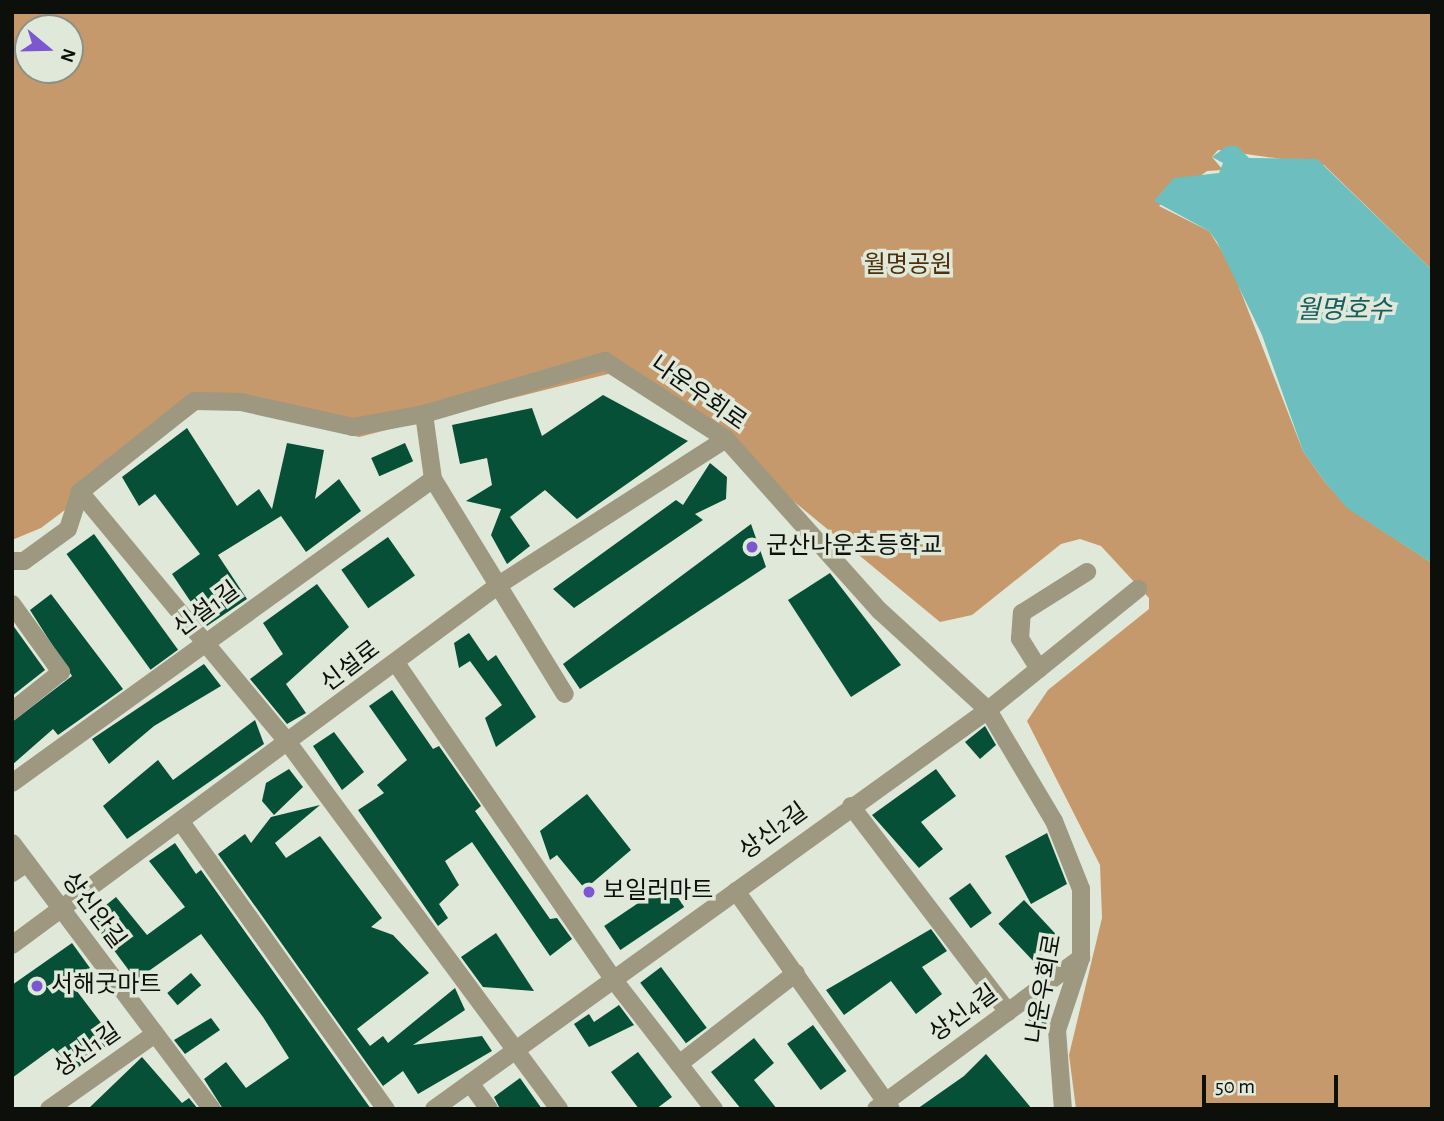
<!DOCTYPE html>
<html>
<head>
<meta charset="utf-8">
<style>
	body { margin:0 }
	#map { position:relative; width:1444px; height:1121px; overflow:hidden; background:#e0e8d9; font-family:"Alegreya Sans","Noto Sans KR",sans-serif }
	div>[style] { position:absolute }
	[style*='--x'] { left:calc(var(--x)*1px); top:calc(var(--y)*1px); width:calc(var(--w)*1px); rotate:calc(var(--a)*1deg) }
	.forest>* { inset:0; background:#c5996c }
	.water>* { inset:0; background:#6dbfbf }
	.building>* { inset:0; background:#055037; transform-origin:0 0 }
	.minor>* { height:18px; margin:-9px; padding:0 9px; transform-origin:9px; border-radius:9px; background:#9d987f }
	.dots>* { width:19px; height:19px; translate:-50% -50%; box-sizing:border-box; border:4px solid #e0e8d9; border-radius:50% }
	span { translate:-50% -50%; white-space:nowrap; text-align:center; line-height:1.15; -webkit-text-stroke:7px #e0e8d9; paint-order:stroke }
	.park-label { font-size:24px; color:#4d2f0b }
	.street-label { font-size:24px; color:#0c0f0a }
	.poi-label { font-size:24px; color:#0c0f0a }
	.left { translate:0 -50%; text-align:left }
	.water-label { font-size:26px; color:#195e5f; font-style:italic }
	.frame { position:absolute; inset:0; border:14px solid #0c0f0a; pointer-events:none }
	.north { position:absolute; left:14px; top:14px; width:70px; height:70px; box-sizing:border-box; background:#e0e8d9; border:2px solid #8b9186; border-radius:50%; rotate:109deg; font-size:19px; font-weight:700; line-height:28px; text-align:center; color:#0c0f0a }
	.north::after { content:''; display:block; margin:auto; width:24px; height:32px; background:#7b57d1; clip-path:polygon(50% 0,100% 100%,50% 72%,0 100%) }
	.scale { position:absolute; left:1202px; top:1075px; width:136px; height:32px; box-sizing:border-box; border:4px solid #0c0f0a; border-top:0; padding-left:9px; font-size:21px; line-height:24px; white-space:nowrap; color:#0c0f0a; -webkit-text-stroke:5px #e0e8d9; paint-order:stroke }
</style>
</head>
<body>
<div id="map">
	<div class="forest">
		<i style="clip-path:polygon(evenodd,12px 12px,1432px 12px,1432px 270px,1324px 165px,1218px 150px,1212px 157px,1223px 170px,1207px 171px,1159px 206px,1209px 231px,1230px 264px,1303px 451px,1325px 482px,1348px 508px,1432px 563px,1432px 1109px,1076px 1109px,1069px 1055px,1102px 918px,1100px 865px,1027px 721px,1048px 690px,1149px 609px,1149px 598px,1101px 546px,1080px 539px,1061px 544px,972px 615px,940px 622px,746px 462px,612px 373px,359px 437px,229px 407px,199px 409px,41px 528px,12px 540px,12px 12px,28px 28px,70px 28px,70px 70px,28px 70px,28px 28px)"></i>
	</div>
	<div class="water">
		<i style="clip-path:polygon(1227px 146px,1237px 146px,1249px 158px,1317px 159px,1432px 270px,1432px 563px,1347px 508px,1325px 482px,1303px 451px,1262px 335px,1217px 242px,1209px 231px,1154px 201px,1174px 178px,1219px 173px,1223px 163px,1212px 157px)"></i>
	</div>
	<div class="building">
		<i style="clip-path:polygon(603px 395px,688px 441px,577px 519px,545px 490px,510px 517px,530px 546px,507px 564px,491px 535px,501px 509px,466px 501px,492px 485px,487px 458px,460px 464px,452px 425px,532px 408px,542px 436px)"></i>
		<i style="clip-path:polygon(187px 428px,237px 506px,259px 489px,272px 509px,287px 443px,324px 450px,315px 499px,339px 479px,361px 511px,306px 552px,281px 516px,218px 555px,247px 599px,207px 626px,172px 574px,200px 554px,155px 494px,139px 506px,122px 477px)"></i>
		<i style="left:405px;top:443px;width:20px;height:37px;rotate:66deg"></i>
		<i style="clip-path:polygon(710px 463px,727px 477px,726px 499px,695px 514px,703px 520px,574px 608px,553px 589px,676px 500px,683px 505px)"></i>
		<i style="clip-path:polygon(751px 524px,766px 567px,580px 689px,563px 664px)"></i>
		<i style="left:94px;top:534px;width:143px;height:34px;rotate:54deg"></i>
		<i style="left:388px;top:537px;width:47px;height:57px;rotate:55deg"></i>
		<i style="clip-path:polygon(830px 573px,901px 665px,851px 697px,788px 600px)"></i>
		<i style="clip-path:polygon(317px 584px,349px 627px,286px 684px,306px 713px,287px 724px,250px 679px,283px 654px,263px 623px)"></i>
		<i style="clip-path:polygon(51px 594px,123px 689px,58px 735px,53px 729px,12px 765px,12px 722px,72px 676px,30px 610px)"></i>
		<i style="clip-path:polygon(12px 624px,45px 670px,12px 696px)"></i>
		<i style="clip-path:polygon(469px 633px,488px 661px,496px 655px,536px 717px,496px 747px,485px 718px,502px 705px,470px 661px,459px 668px,454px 643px)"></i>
		<i style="clip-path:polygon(204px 664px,221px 686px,154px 726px,109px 764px,92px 739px)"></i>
		<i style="clip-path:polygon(392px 690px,433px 749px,439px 746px,481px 806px,475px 811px,550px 919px,557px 918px,572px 939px,550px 956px,472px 842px,445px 861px,459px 885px,439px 904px,448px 918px,438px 926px,358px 810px,384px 793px,377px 785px,407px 760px,369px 706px)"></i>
		<i style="clip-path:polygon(255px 720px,264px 744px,127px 839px,103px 806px,158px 760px,173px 780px)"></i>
		<i style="clip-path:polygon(985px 726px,996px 745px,980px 759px,965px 742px)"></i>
		<i style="clip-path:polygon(334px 732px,364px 772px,342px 790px,313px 746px)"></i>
		<i style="clip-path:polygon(289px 769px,303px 787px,274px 815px,262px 801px,266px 783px)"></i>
		<i style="clip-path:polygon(936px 769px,956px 796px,921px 822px,943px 849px,919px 868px,872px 815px)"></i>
		<i style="clip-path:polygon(587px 794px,631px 850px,585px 889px,557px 855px,550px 860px,540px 831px)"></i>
		<i style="clip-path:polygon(320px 805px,275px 843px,286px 858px,320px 836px,382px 918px,371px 927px,393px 935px,429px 973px,357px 1029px,370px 1046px,383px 1036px,388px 1043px,455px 988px,465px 1010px,413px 1045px,482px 1036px,492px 1051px,418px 1094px,403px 1071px,383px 1086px,218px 854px,245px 834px,251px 843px,271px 817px)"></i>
		<i style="clip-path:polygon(1047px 833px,1067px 884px,1031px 904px,1005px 856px)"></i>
		<i style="clip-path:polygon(175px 843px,196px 874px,201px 870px,371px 1109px,223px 1109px,204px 1079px,226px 1062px,246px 1088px,289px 1058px,263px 1017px,201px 934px,136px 980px,90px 918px,116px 897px,147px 935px,185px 907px,149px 861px)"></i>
		<i style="left:668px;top:883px;width:29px;height:77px;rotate:56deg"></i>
		<i style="left:970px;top:883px;width:37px;height:26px;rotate:54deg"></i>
		<i style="left:1024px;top:900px;width:54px;height:35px;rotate:47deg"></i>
		<i style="clip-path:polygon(931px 929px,947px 951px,922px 967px,942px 994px,916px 1014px,891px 981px,844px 1015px,826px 990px)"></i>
		<i style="clip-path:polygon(496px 933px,534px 991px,483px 987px,461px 957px)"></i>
		<i style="clip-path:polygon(72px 943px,90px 968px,70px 982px,114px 1040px,75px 1070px,53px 1048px,12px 1078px,12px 985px)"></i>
		<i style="left:661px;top:967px;width:76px;height:26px;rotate:53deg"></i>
		<i style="left:191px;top:973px;width:16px;height:31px;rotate:50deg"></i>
		<i style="clip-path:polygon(1048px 1004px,1047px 1023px,1037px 1031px,1028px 1019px)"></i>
		<i style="clip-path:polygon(619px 1005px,634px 1025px,589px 1047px,574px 1024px,589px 1014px,594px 1022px)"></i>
		<i style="clip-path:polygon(211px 1018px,220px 1030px,185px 1054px,174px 1040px)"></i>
		<i style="left:813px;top:1025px;width:57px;height:32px;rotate:54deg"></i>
		<i style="clip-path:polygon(754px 1038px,774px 1063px,754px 1080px,777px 1109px,741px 1109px,711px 1072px)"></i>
		<i style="clip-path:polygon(638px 1052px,672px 1097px,656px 1109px,639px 1109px,611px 1072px)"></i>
		<i style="clip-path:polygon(986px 1054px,1032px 1109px,917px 1109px,964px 1076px)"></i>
		<i style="clip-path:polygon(142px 1057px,182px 1103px,189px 1098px,198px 1109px,88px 1109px)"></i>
		<i style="clip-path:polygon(520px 1078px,542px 1109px,500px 1109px,494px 1097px)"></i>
	</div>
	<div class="minor">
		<i style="--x:424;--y:414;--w:66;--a:82.1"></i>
		<i style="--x:433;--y:479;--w:252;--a:58.5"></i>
		<i style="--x:80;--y:492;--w:327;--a:50.3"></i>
		<i style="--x:289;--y:744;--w:454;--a:53.5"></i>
		<i style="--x:12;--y:561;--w:12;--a:0"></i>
		<i style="--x:24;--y:561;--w:54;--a:-36"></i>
		<i style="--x:68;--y:529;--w:39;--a:-72"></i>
		<i style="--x:80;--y:492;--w:146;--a:-38.6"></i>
		<i style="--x:194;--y:401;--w:47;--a:1.2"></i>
		<i style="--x:241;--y:402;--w:115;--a:12.6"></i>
		<i style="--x:353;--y:427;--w:72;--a:-10.4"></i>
		<i style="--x:424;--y:414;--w:189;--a:-16.3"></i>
		<i style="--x:605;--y:361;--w:144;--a:32.8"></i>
		<i style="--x:726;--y:439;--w:231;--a:48.2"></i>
		<i style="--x:880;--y:611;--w:147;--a:42.5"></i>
		<i style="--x:988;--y:710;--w:129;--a:59.3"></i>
		<i style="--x:1054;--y:821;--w:73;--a:68.3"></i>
		<i style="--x:1081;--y:889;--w:69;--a:90"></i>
		<i style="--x:1081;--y:958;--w:76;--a:108.4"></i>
		<i style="--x:1057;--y:1030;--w:79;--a:85.7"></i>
		<i style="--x:12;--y:604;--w:84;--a:54.2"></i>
		<i style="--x:61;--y:672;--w:63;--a:141.5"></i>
		<i style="--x:396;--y:663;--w:383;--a:55.5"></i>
		<i style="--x:613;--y:979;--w:165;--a:52.2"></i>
		<i style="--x:1039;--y:669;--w:36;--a:-122"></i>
		<i style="--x:1020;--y:639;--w:26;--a:-86"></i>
		<i style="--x:1022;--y:613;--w:77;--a:-32.2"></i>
		<i style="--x:12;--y:783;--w:519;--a:-35.83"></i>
		<i style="--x:851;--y:806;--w:259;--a:52.7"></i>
		<i style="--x:181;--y:822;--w:353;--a:54.5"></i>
		<i style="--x:12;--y:843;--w:333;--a:53.1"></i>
		<i style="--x:12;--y:873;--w:18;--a:-34"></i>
		<i style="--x:736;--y:891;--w:267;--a:54.6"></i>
		<i style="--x:12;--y:945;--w:607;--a:-36.49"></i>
		<i style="--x:500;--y:584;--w:269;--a:-32.7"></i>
		<i style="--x:679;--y:1064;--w:148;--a:-37.9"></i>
		<i style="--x:470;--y:1083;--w:32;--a:54"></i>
		<i style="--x:49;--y:1109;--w:130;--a:-35.3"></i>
		<i style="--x:434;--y:1109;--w:683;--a:-35.76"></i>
		<i style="--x:988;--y:710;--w:193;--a:-38.9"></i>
		<i style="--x:876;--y:1109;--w:255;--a:-36.4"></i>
	</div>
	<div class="dots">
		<i style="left:752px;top:547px;background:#7b57d1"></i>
		<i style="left:589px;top:892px;background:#7b57d1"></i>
		<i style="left:37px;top:986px;background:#7b57d1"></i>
	</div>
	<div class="park-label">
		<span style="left:908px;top:266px">월명공원</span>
	</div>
	<div class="street-label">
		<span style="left:698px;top:394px;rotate:35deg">나운우회로</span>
		<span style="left:207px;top:610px;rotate:-36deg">신설1길</span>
		<span style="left:351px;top:667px;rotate:-37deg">신설로</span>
		<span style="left:774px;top:832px;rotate:-36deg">상신2길</span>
		<span style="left:93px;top:911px;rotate:53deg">상신안길</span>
		<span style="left:1045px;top:989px;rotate:-80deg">나운우회로</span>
		<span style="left:964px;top:1014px;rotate:-36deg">상신4길</span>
		<span style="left:88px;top:1051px;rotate:-35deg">상신1길</span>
	</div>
	<div class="poi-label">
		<span class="left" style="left:766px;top:547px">군산나운초등학교</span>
		<span class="left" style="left:603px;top:892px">보일러마트</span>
		<span class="left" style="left:51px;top:986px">서해굿마트</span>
	</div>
	<div class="water-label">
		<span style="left:1344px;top:311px">월명호수</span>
	</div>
	<div class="frame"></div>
	<div class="north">N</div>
	<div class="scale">50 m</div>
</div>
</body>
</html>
